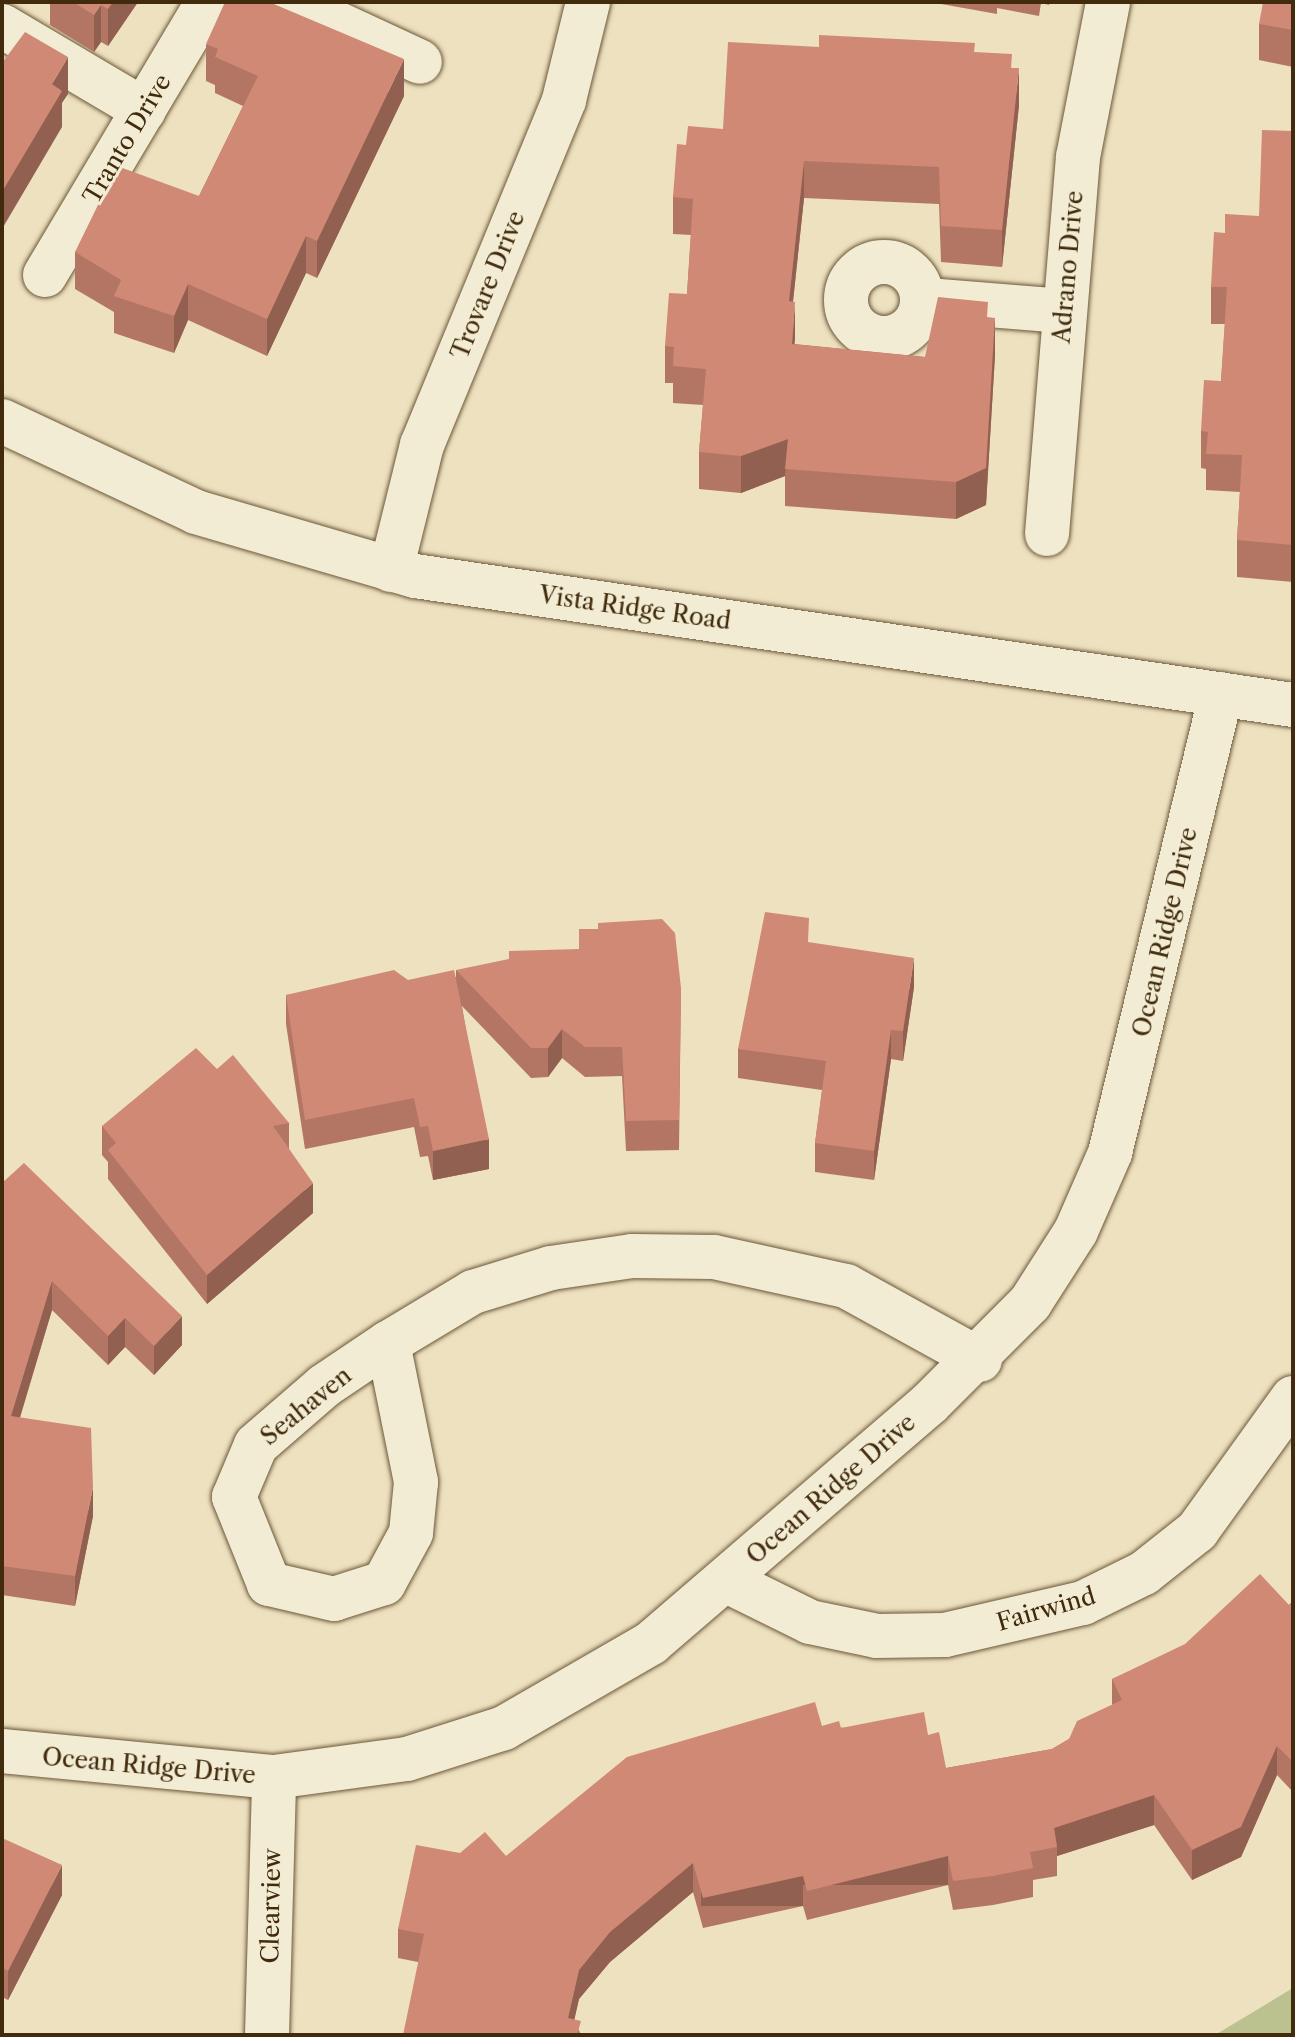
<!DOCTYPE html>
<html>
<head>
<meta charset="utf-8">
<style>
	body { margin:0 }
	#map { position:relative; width:1295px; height:2037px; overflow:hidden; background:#ede1bf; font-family:"Libre Caslon Text",serif }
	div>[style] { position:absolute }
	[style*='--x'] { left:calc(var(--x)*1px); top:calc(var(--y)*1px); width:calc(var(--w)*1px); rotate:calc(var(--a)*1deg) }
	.green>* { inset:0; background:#bbc290 }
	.roads { filter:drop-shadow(0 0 2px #6c5839) drop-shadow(0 0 2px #6c5839) }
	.minor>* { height:44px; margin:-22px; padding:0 22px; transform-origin:22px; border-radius:22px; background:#f3ecd5 }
	.minor>.ring { margin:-22px; padding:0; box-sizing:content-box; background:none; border:44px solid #f3ecd5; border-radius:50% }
	.tertiary>* { height:44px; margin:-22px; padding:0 22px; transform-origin:22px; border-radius:22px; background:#f3ecd5 }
	.wall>* { inset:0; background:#b37664 }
	.shaded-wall>* { inset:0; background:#926051; transform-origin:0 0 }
	.building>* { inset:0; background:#d08974 }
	span { translate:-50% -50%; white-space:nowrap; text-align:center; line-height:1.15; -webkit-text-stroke:6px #f3ecd5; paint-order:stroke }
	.street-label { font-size:24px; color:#412b0c }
	.frame { position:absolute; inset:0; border:4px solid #412b0c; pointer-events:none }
</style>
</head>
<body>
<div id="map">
	<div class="green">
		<i style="clip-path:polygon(1293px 1988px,1293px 2035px,1214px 2035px,1215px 2035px)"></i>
	</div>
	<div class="roads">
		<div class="minor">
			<i style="--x:291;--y:2;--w:142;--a:24.9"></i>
			<i style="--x:2;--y:26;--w:165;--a:30.6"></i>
			<i class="ring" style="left:846px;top:262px;width:32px;height:32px"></i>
			<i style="--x:45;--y:275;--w:318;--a:-59.2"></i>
			<i style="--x:927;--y:300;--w:137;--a:4.6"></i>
			<i style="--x:1047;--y:534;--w:378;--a:-85.3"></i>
			<i style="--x:1078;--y:157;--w:158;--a:-79"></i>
			<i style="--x:391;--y:570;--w:129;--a:-76.1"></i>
			<i style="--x:422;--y:445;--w:373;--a:-67.6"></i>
			<i style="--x:564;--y:100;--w:101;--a:-76.2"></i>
			<i style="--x:388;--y:1343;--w:142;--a:78.6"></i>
			<i style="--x:416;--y:1482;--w:51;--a:95.6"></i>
			<i style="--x:411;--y:1533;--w:57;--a:118.4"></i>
			<i style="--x:384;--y:1583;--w:52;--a:162.3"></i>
			<i style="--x:334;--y:1599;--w:67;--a:-167"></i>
			<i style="--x:269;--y:1584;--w:94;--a:-111.9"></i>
			<i style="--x:234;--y:1497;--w:56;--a:-67.1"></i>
			<i style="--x:256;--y:1445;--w:90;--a:-40.9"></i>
			<i style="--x:324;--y:1386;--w:77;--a:-33.9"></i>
			<i style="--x:388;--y:1343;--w:99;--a:-31"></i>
			<i style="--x:473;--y:1292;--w:82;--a:-17.1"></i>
			<i style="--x:551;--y:1268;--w:82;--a:-8.4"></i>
			<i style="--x:632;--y:1256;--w:82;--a:0.7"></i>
			<i style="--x:714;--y:1257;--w:135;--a:12.4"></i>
			<i style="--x:846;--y:1286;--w:153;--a:28.9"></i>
			<i style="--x:725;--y:1580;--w:95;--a:26.3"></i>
			<i style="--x:810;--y:1622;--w:68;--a:11.8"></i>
			<i style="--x:877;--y:1636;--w:68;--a:-0.8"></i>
			<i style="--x:945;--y:1635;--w:142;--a:-13.1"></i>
			<i style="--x:1083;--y:1603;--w:68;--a:-26.2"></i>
			<i style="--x:1144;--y:1573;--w:68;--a:-38.4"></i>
			<i style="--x:1197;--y:1531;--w:164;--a:-54.2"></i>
			<i style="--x:2;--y:1751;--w:273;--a:5.5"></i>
			<i style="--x:274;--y:1777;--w:134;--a:-7.7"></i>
			<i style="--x:407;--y:1759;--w:102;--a:-17.7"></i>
			<i style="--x:504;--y:1728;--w:170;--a:-30"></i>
			<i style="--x:651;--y:1643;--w:367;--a:-40.7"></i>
			<i style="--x:929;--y:1404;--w:143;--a:-45"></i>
			<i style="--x:1030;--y:1303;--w:85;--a:-57.4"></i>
			<i style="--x:1076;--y:1231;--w:85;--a:-66.4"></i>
			<i style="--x:1110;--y:1153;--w:472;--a:-76.4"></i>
			<i style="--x:267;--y:2035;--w:258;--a:-88.4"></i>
		</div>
		<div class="tertiary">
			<i style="--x:2;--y:421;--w:214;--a:25.1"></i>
			<i style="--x:196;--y:512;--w:228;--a:16.3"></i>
			<i style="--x:415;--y:576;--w:887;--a:8.36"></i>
		</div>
	</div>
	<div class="wall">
		<i style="clip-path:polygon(50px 2px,138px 2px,108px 46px,101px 42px,94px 52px,50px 25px)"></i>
		<i style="clip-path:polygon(930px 2px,1050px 2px,1049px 5px,1041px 3px,1039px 16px,997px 8px,997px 14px)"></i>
		<i style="clip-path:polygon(1293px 2px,1293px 67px,1259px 60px,1259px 24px)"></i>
		<i style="clip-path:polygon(206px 44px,404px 96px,317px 278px,306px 273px,267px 356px,188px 320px,174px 353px,114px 333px,114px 312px,75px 289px,75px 252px,199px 196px,243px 106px,215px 93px,215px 85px,206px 81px)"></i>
		<i style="clip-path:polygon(975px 52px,1012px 68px,1019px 105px,1002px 267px,941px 262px,939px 204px,804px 198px,793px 302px,794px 344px,925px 357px,988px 317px,995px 355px,986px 505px,956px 519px,785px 506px,785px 476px,741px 493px,699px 489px,699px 452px,703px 405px,673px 403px,673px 383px,665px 383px,665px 346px,687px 294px,691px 235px,673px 234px,673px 197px,686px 145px,723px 129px)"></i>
		<i style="clip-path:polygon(1293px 131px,1293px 582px,1237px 577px,1237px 540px,1240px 492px,1206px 490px,1206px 469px,1201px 468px,1201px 431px,1221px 381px,1225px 324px,1211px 324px,1211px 287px,1225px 233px,1259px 216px)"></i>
		<i style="clip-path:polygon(456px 970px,681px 988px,679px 1150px,626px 1151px,622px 1076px,585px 1077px,562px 1058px,548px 1077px,531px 1078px,462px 1006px,489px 1169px,433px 1180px,428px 1156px,420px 1157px,414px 1127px,305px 1149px,286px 1024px,286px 995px,408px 980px,456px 977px)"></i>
		<i style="clip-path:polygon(914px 987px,903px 1061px,891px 1059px,874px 1180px,815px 1172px,815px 1143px,822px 1090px,738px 1078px,738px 1049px)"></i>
		<i style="clip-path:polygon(217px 1069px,289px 1123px,289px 1149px,313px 1213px,207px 1304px,108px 1179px,108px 1162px,102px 1155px,102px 1126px)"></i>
		<i style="clip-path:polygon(2px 1183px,182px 1345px,154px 1375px,125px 1347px,108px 1365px,52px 1310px,20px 1418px,93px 1516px,75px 1606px,2px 1595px)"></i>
		<i style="clip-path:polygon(1293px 1601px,1293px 1792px,1277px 1775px,1241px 1857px,1192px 1880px,1154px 1825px,1057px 1856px,1057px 1876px,1033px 1880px,1033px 1897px,993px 1905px,953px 1910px,948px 1885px,807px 1920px,803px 1906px,703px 1928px,693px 1892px,610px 1962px,579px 1999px,574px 2019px,581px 2035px,418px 1962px,398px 1958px,398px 1929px,460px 1853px,506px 1856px,822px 1726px,928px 1735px,946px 1768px,1052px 1749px,1069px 1739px,1112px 1705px,1112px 1679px,1289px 1605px)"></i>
		<i style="clip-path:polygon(2px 1838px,62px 1895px,8px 2000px,2px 1997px)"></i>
	</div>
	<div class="shaded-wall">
		<i style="clip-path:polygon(113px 2px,138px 2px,108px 46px,108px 9px)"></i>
		<i style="clip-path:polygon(101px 5px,101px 42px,94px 52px,94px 15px)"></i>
		<i style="clip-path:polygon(68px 57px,68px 94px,62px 103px,62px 127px,2px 229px,2px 192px,52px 84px)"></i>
		<i style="clip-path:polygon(404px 59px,404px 96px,317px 278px,317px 241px)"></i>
		<i style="clip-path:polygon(1019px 68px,1019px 105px,1002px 267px,1002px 230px)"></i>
		<i style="clip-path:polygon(804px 161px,804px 198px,789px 338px,789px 301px)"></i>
		<i style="clip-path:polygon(306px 236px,306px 273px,267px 356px,267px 319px)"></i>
		<i style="clip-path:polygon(188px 284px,188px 320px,174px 353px,174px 316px)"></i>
		<i style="clip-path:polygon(795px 302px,795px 339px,792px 381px,792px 344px)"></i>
		<i style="clip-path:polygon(995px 318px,995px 355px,986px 505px,956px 519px,956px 482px)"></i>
		<i style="clip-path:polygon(788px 439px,785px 476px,741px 493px,741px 456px)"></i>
		<i style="clip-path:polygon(914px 958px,914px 987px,903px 1061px,903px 1031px)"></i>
		<i style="clip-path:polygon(562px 1029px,562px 1058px,548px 1077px,548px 1048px)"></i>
		<i style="clip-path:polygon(891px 1030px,891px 1059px,874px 1180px,874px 1151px)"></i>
		<i style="clip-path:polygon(489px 1139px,489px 1169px,433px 1180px,433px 1151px)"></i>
		<i style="clip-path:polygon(313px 1183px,313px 1213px,207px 1304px,207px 1275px)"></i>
		<i style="clip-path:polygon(52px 1281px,52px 1310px,11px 1446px,11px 1416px)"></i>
		<i style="clip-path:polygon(182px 1316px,182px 1345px,154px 1375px,154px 1346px)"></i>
		<i style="clip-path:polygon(125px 1318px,125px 1347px,108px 1365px,108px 1336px)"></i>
		<i style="clip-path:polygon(93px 1487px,93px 1516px,75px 1606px,75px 1576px)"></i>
		<i style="clip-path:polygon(1277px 1746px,1277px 1775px,1241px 1857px,1192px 1880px,1192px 1850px)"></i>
		<i style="clip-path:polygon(1154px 1795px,1154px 1825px,1057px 1856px,1057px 1847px,1054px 1828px)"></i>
		<i style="left:948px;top:1856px;width:29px;height:145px;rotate:90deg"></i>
		<i style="clip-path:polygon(693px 1863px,693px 1892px,610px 1962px,579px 1999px,571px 2035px,568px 2018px,579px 1970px,610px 1932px)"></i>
		<i style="clip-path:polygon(62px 1865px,62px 1895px,8px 2000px,8px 1971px)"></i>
		<i style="left:803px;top:1876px;width:30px;height:102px;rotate:90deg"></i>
	</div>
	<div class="building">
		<i style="clip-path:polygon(73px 2px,113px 2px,108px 9px,101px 5px,94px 15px)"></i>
		<i style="clip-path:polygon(225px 2px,269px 2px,404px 59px,317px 241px,306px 236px,267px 319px,188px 284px,174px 316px,114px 296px,121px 280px,75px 252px,117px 166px,199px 196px,258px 76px,215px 57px,218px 49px,206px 44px)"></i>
		<i style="clip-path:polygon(1263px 2px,1293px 2px,1293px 30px,1259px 24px)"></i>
		<i style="clip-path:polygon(25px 32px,68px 57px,52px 84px,62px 91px,2px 192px,2px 63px)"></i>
		<i style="clip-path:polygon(819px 35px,975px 43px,974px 52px,1012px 54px,1011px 68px,1019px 68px,1002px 230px,941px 226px,939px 167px,804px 161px,789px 301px,795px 302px,792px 344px,925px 357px,938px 297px,988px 302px,987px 317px,995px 318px,986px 468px,956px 482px,785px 469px,788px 439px,741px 456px,699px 452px,706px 369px,673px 366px,674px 347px,665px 346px,669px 293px,687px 294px,693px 199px,673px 197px,677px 144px,686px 145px,688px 126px,723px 129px,728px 42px,819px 47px)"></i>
		<i style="clip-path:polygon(1262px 130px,1293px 131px,1293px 545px,1237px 540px,1242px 455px,1206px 454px,1208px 432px,1201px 431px,1204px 380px,1221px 381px,1227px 287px,1211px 287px,1214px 232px,1225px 233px,1225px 214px,1259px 216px)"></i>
		<i style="clip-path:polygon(765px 912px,809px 918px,808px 942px,914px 958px,903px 1031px,891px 1030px,874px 1151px,815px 1143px,826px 1061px,738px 1049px)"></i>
		<i style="clip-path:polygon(662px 919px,675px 933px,681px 988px,679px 1120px,626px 1121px,622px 1047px,585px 1047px,562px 1029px,548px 1048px,531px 1048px,456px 970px,509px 959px,509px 951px,579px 949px,579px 929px,598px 929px,598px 923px)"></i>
		<i style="clip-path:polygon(394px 970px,408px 980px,454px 970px,489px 1139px,433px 1151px,428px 1126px,420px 1127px,414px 1098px,305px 1120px,286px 995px)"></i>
		<i style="clip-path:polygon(196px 1048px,217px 1069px,233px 1055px,289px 1123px,273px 1126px,313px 1183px,207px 1275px,108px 1150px,116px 1143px,102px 1126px)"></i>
		<i style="clip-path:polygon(24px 1163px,182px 1316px,154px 1346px,125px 1318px,108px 1336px,52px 1281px,11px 1416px,91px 1428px,93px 1487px,75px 1576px,2px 1566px,2px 1183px)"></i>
		<i style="clip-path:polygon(1260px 1574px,1289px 1605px,1293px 1601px,1293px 1762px,1277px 1746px,1241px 1827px,1192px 1850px,1154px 1795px,1054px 1828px,1057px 1847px,1030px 1852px,1033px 1868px,993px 1876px,953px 1881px,948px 1856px,807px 1891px,803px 1876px,703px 1898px,693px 1863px,610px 1932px,579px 1970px,568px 2018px,581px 2021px,577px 2035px,403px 2035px,424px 1934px,398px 1929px,416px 1845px,460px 1853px,485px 1832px,506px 1856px,627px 1757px,815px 1702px,822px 1726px,839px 1721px,841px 1728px,924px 1712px,928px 1735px,939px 1732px,946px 1768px,1052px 1749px,1069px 1739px,1077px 1721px,1122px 1700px,1112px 1679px,1185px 1644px)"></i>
		<i style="clip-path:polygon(2px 1838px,62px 1865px,8px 1971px,2px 1968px)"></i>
	</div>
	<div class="street-label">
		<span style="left:127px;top:139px;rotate:-59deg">Tranto Drive</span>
		<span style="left:1068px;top:267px;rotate:-85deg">Adrano Drive</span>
		<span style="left:488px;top:285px;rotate:-68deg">Trovare Drive</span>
		<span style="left:635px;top:608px;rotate:8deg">Vista Ridge Road</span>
		<span style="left:1165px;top:932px;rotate:-77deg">Ocean Ridge Drive</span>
		<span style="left:306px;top:1406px;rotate:-39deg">Seahaven</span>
		<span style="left:831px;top:1489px;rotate:-41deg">Ocean Ridge Drive</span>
		<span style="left:1046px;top:1609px;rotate:-16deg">Fairwind</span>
		<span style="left:149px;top:1766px;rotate:5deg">Ocean Ridge Drive</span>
		<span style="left:271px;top:1906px;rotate:-89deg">Clearview</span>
	</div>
	<div class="frame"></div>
</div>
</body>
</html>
